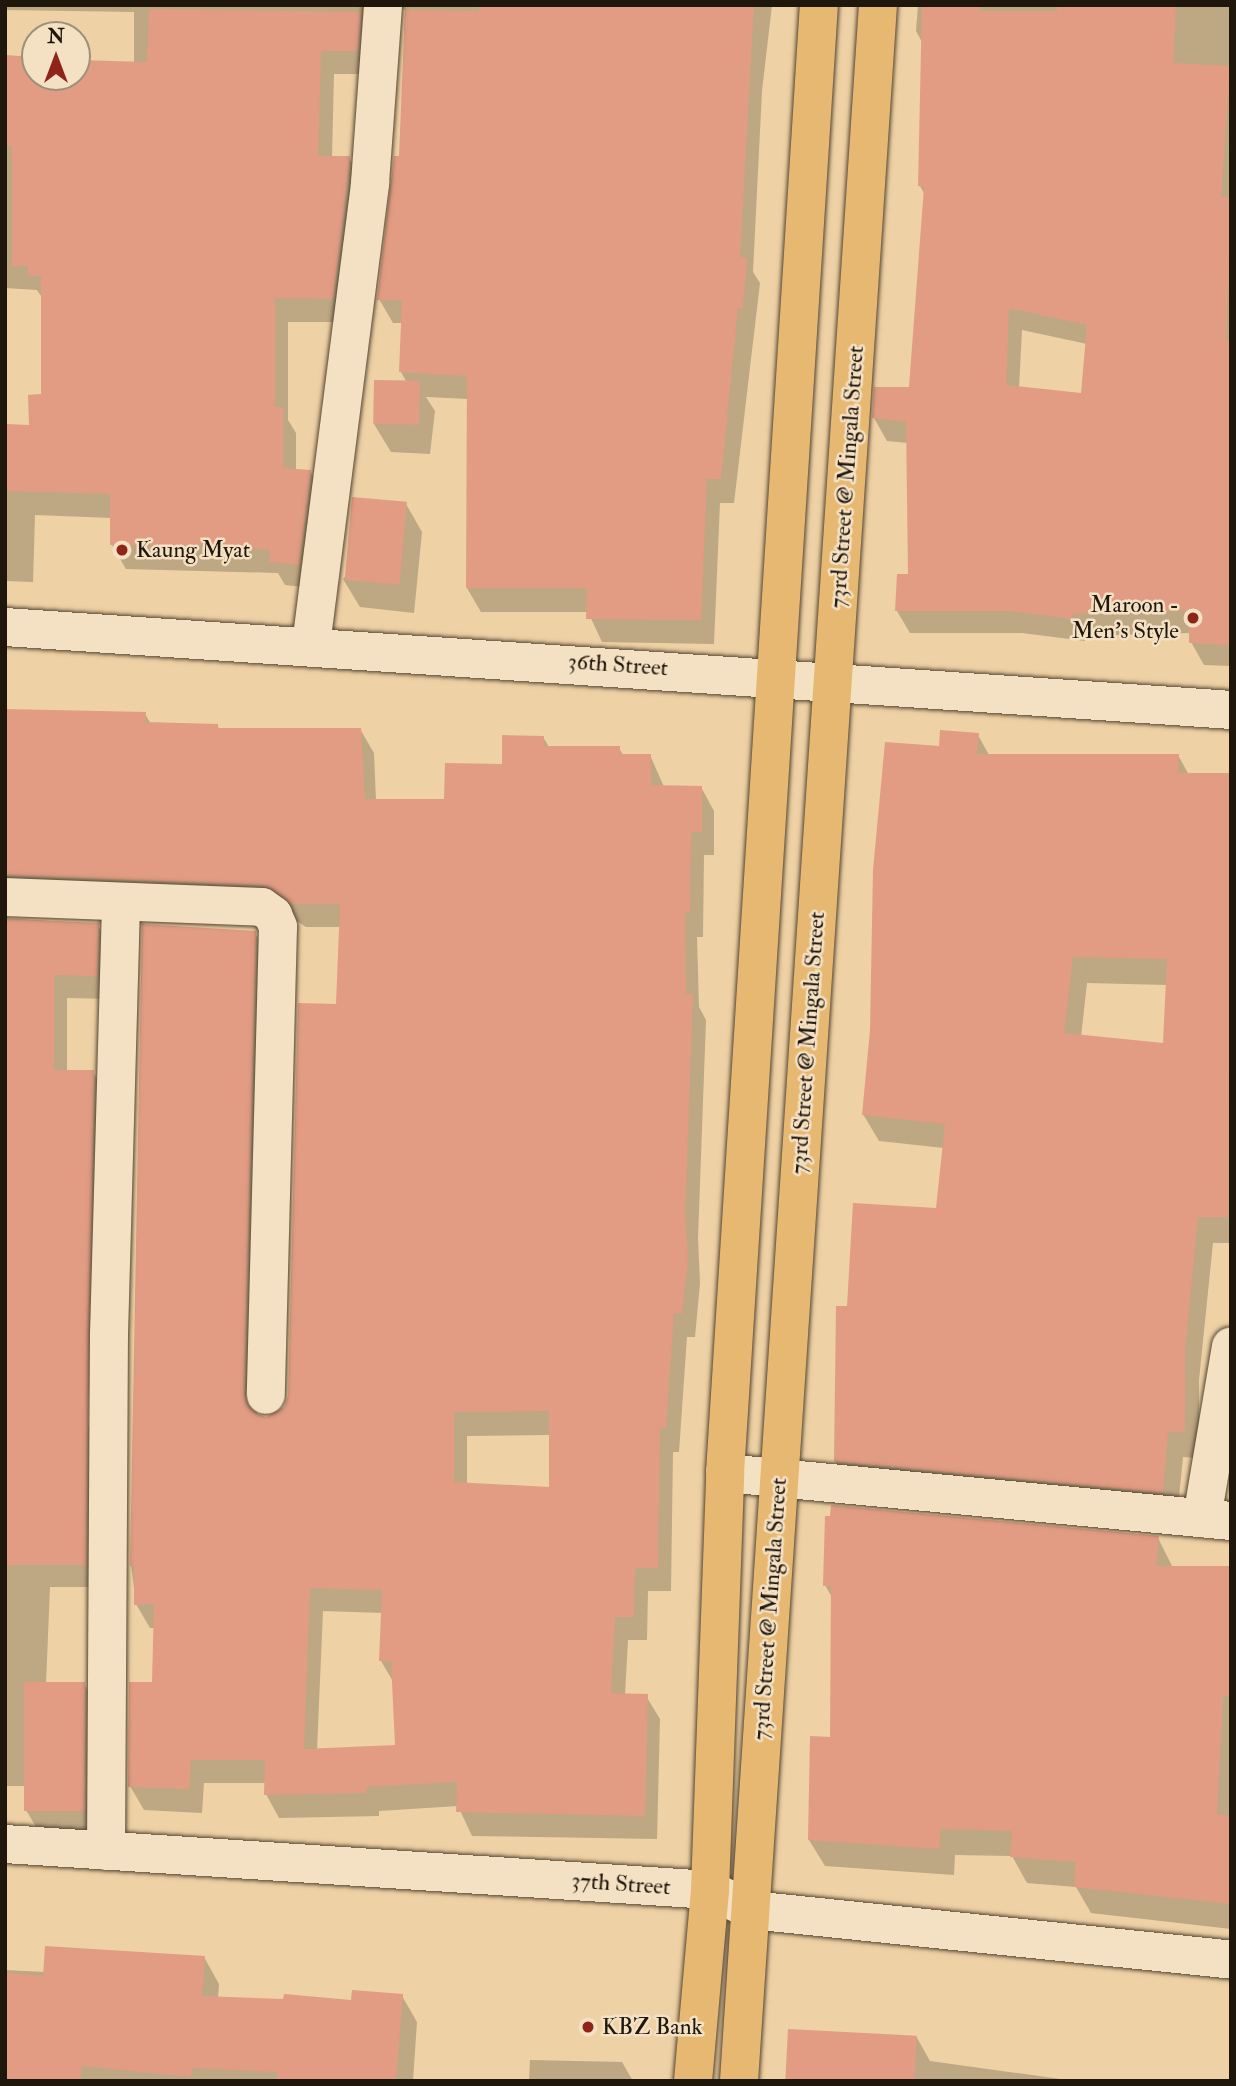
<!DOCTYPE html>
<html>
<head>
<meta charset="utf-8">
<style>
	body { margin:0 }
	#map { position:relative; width:1236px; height:2086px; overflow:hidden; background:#eed1a4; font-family:"IM FELL Double Pica",serif }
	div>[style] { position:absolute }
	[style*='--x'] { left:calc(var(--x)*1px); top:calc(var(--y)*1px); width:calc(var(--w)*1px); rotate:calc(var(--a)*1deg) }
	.shadow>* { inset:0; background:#0003 }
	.building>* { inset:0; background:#e19c83; transform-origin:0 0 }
	.roads { filter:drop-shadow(0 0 2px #534532) drop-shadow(0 0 2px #534532) }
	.street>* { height:38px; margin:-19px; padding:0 19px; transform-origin:19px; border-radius:19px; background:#f4e1c4 }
	.secondary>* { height:38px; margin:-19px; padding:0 19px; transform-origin:19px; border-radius:19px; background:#f4e1c4 }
	.primary>* { height:38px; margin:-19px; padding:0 19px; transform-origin:19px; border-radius:19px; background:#e7b872 }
	.dots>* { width:19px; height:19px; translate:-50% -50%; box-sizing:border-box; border:4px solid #f4e1c4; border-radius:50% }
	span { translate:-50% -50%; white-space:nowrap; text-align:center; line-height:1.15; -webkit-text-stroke:5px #f4e1c4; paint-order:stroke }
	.street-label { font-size:23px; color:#1f160c }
	.poi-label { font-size:23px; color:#1f160c }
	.left { translate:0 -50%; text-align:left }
	.right { translate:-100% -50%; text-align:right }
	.frame { position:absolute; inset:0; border:7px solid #1f160c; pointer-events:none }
	.north { position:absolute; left:21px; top:21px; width:70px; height:70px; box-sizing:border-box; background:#f4e1c4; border:2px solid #9f907a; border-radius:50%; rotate:0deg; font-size:19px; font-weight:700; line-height:28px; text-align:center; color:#1f160c }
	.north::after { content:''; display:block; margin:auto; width:24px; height:32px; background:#8f2418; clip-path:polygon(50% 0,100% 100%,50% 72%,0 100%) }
</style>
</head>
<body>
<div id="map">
	<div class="shadow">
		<i style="clip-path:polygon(5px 5px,772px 5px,762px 91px,753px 272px,760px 283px,734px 503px,720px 503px,714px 644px,602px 642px,588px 612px,481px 612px,467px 588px,468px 399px,426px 397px,435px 411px,430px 454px,391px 452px,374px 424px,407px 383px,401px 372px,403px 323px,393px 323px,379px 299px,401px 158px,405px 10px,400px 7px,371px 74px,334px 74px,332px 158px,349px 158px,363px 182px,346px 322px,288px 322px,288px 420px,296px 433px,296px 470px,310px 471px,324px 495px,312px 588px,285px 585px,278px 573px,126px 569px,112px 545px,112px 518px,35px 515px,33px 582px,5px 581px,5px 426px,31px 427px,43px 396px,43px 299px,37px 290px,5px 288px,5px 56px,35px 58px,35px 77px,77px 77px,77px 60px,134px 63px,134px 12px,5px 10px)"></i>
		<i style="clip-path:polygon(evenodd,918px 5px,1231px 5px,1231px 666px,1204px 665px,1191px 642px,1191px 633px,1085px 636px,1085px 641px,1022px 633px,910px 633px,897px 611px,909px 576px,908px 443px,887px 441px,874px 418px,911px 389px,925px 195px,920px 186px,923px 44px,916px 31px,918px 5px,1022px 330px,1087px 344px,1083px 395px,1019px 388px,1022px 330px)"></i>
		<i style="clip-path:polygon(406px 504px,422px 532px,414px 613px,360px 607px,343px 579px)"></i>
		<i style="clip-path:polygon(evenodd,86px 711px,145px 714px,151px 724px,217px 726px,220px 729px,360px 729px,374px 753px,376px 801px,446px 801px,543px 737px,549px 747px,619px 748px,623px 755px,650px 755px,664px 787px,701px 787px,714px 811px,714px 855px,704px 855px,703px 937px,697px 937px,699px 1007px,706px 1020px,698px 1238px,700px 1283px,695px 1337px,687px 1337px,679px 1452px,673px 1452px,671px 1591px,648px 1591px,647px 1640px,628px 1640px,625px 1695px,646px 1696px,660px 1719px,657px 1839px,472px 1836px,458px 1806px,379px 1811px,379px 1816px,279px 1818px,266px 1794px,266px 1783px,204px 1783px,202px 1813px,144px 1810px,130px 1786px,154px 1684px,155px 1628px,150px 1628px,136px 1604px,131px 1565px,255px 933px,269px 957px,257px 1416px,266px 1419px,286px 1408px,290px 1396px,338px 1006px,341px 927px,306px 927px,278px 909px,5px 907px,5px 712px,86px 711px,551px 1435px,551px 1489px,467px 1484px,467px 1436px,551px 1435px,86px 711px,323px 1611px,383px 1613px,381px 1661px,394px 1683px,397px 1747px,317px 1750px,323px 1611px)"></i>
		<i style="clip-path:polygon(evenodd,978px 735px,989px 755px,1178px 755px,1189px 775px,1231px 775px,1231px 1243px,1213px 1243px,1199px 1380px,1199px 1458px,1183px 1457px,1177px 1518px,851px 1487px,835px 1461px,849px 1308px,937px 1210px,944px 1148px,879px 1141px,863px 1114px,941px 748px,978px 735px,1087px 983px,1167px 985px,1164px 1045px,1081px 1037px,1087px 983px)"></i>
		<i style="clip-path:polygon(5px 918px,97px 924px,111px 948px,110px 999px,67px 998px,67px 1072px,93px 1072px,107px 1096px,100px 1391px,5px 1387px)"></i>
		<i style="clip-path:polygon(86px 1421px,98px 1443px,98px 1587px,50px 1587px,46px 1684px,84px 1684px,97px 1706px,96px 1832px,39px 1832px,26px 1810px,26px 1786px,5px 1786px,5px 1424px)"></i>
		<i style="clip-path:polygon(1158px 1538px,1173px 1568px,1231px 1624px,1231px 1929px,1091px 1913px,1076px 1887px,1027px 1883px,1012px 1856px,955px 1855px,954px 1875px,825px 1866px,809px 1840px,831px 1739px,833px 1599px,825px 1585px)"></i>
		<i style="clip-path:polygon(204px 1957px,219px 1984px,218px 1998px,353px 2002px,402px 1996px,417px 2022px,413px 2081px,5px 2081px,5px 1970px,45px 1972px)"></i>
		<i style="clip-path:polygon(916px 2036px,930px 2061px,1075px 2081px,786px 2081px)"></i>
		<i style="clip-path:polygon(530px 2060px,622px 2062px,633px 2081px,529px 2081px)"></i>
	</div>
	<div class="building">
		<i style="clip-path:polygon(479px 5px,754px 5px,740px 257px,747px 258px,743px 308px,738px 308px,721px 479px,707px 479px,701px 620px,586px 619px,587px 588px,466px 588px,467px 376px,399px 372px,402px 300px,377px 300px,394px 156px,399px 156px,405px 10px,479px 11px)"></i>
		<i style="clip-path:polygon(evenodd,922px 5px,980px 5px,980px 11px,1057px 11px,1057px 5px,1176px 5px,1173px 63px,1230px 66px,1221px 197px,1231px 197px,1226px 342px,1231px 342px,1231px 645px,1189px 643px,1189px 610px,1073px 614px,1072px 619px,1008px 611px,895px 611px,897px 574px,908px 574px,906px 422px,872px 418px,874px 387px,909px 387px,924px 187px,918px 186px,922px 5px,1009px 308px,1087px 325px,1081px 393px,1006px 385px,1009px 308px)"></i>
		<i style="clip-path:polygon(149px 9px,361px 12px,358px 51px,321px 51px,318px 156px,350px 156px,333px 299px,275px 298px,275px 407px,283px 407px,283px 468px,311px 470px,299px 565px,269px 562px,270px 550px,219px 545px,110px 545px,110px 494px,5px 491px,5px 424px,29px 425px,28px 395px,41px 394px,41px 276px,28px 276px,28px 266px,12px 266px,12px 146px,5px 146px,5px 55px,35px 57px,35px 77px,77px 77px,77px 60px,147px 62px)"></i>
		<i style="left:374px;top:380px;width:46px;height:44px;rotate:1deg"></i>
		<i style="left:352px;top:497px;width:55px;height:83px;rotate:5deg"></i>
		<i style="clip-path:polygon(evenodd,5px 709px,146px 712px,145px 722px,218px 724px,218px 728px,361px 728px,365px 799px,444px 799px,445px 763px,502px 764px,502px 735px,544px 736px,544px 746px,620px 746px,620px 754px,651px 754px,651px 785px,702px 786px,702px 832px,691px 832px,690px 913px,685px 913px,686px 994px,693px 994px,685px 1213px,688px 1258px,682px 1314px,674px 1313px,666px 1428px,660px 1428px,658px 1568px,635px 1568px,634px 1617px,615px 1617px,611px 1693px,648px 1694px,645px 1816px,456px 1812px,457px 1782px,366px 1787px,366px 1793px,264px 1795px,265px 1760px,191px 1760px,189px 1789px,128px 1787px,129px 1682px,152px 1682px,154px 1604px,134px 1605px,134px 1566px,130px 1566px,142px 924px,256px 931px,244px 1394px,254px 1413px,266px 1417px,284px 1407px,288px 1396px,298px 1003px,336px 1004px,340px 904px,291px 904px,263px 885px,5px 875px,5px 709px,549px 1411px,549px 1487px,454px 1482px,454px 1412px,549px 1411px,5px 709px,310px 1588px,382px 1590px,379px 1661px,391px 1661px,395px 1745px,304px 1749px,310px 1588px)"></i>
		<i style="clip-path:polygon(evenodd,940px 730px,979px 733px,977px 754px,1179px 754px,1178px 773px,1231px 773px,1228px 1217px,1198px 1217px,1185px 1352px,1185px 1432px,1168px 1432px,1163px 1493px,834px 1461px,836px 1306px,847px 1306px,853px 1203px,936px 1208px,945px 1124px,862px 1115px,870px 1030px,873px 870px,885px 742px,939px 746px,940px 730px,1073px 957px,1167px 959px,1163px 1043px,1064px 1033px,1073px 957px)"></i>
		<i style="clip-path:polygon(5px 919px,99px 923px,97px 976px,54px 975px,54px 1070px,94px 1070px,86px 1565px,5px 1565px)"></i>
		<i style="clip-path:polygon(831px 1505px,1159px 1536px,1156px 1566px,1231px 1566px,1231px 1696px,1223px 1696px,1217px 1814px,1231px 1816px,1231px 1904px,1074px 1887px,1076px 1862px,1010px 1857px,1012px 1831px,941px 1829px,939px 1849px,808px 1840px,810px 1736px,830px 1737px,831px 1586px,823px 1586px,825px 1516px,830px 1516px)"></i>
		<i style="left:24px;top:1682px;width:61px;height:129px"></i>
		<i style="clip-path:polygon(45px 1946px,205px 1956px,202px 1996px,283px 1999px,284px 1994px,351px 2000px,352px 1990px,403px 1994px,396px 2081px,276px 2081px,277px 2072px,192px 2068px,191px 2077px,82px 2066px,80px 2081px,5px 2081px,5px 1973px,43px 1976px)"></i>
		<i style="left:788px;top:2029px;width:129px;height:52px;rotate:3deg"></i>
	</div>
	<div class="roads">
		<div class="street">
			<i style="--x:5;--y:627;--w:1229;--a:3.87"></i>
			<i style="--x:311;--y:645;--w:466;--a:-82.7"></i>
			<i style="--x:370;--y:183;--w:178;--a:-85.8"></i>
			<i style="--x:5;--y:897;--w:257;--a:2.2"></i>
			<i style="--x:262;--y:907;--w:14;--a:36"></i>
			<i style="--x:273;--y:915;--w:13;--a:67"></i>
			<i style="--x:278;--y:927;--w:468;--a:91.5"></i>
			<i style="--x:725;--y:1473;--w:508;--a:5.42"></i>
			<i style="--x:1202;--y:1518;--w:174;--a:-80.4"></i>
			<i style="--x:106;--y:1851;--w:517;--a:-89.67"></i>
			<i style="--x:109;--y:1334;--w:432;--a:-88.4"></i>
			<i style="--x:710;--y:1890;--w:46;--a:26"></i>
			<i style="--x:751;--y:1910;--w:483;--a:5.9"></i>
		</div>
		<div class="secondary">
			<i style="--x:5;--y:1844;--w:706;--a:3.73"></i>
		</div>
		<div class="primary">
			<i style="--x:693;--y:2081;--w:192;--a:-84.9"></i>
			<i style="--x:710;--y:1890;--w:417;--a:-87.9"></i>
			<i style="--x:725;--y:1473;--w:1471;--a:-86.34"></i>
			<i style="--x:739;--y:2081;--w:2081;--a:-86.17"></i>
		</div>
	</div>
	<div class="dots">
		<i style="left:122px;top:550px;background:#8f2418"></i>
		<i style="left:1193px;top:618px;background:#8f2418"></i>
		<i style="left:588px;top:2027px;background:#8f2418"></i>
	</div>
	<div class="street-label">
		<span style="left:847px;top:477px;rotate:-86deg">73rd Street @ Mingala Street</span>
		<span style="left:618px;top:665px;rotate:4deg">36th Street</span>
		<span style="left:808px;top:1043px;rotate:-86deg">73rd Street @ Mingala Street</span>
		<span style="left:770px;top:1609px;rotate:-86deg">73rd Street @ Mingala Street</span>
		<span style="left:621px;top:1884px;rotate:4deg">37th Street</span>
	</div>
	<div class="poi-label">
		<span class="left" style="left:136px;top:550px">Kaung Myat</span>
		<span class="right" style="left:1179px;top:618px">Maroon -<br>Men's Style</span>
		<span class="left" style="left:602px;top:2027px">KBZ Bank</span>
	</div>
	<div class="frame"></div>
	<div class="north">N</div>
</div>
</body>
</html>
